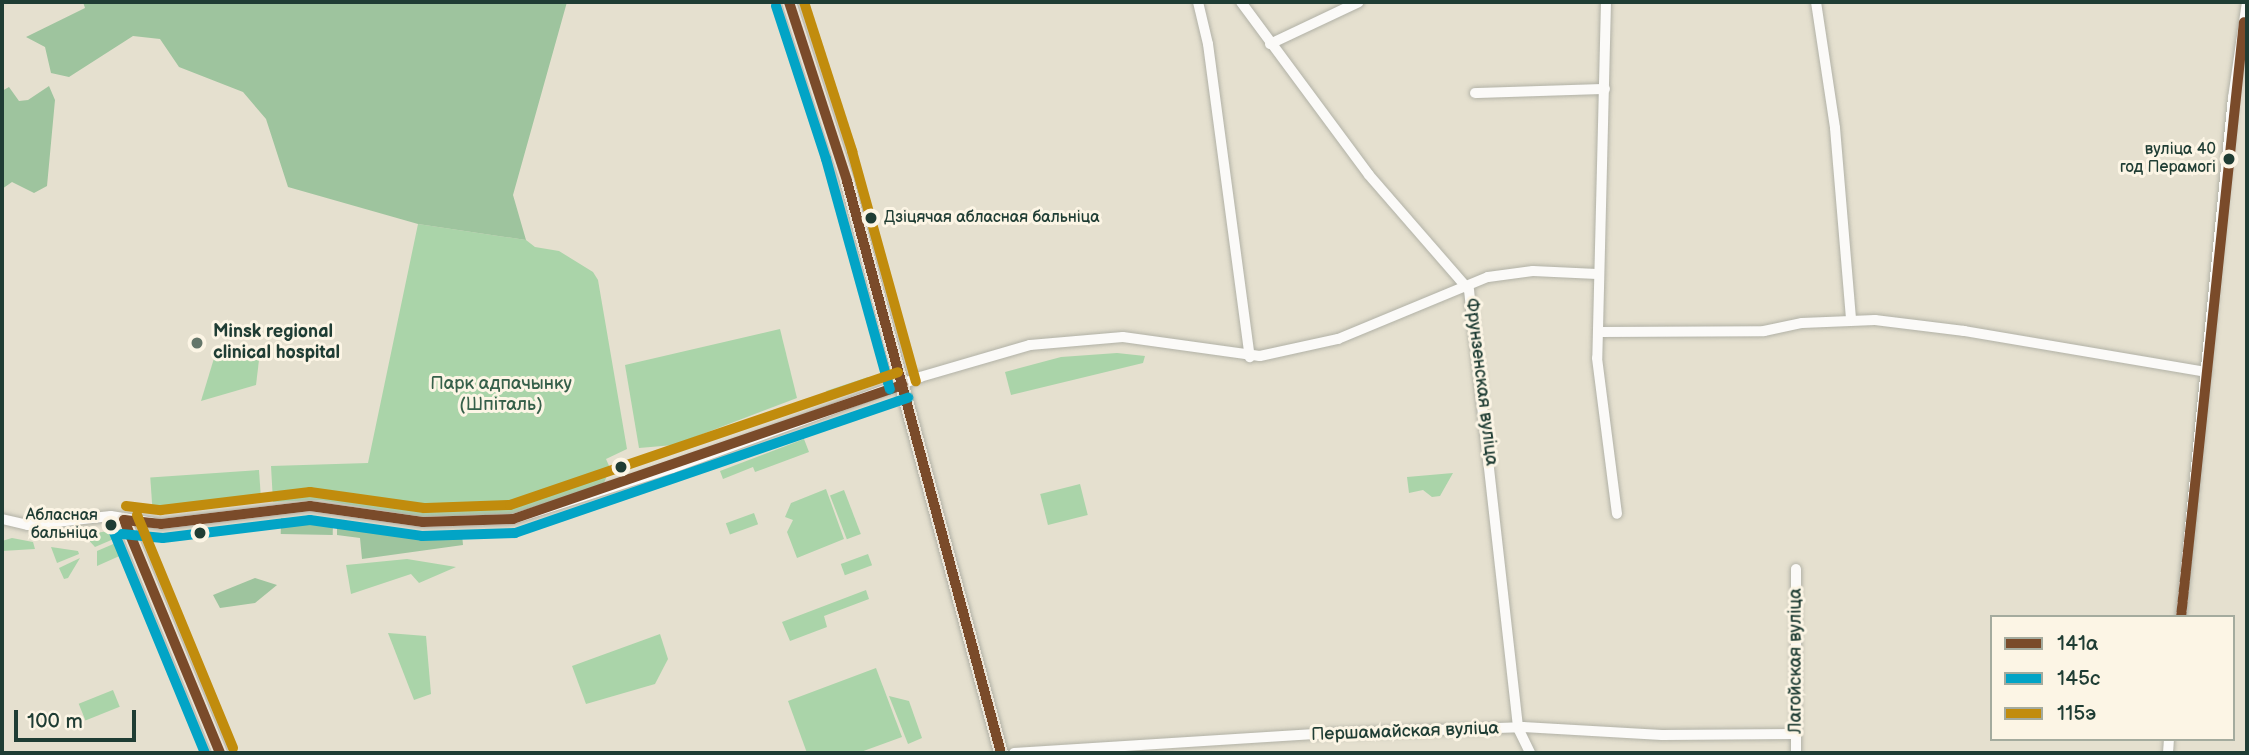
<!DOCTYPE html>
<html>
<head>
<meta charset="utf-8">
<style>
	body { margin:0 }
	#map { position:relative; width:2249px; height:755px; overflow:hidden; background:#e5e0cf; font-family:"Balsamiq Sans",sans-serif }
	div>[style] { position:absolute }
	[style*='--x'] { left:calc(var(--x)*1px); top:calc(var(--y)*1px); width:calc(var(--w)*1px); rotate:calc(var(--a)*1deg) }
	.green>* { inset:0; background:#aad4a9; transform-origin:0 0 }
	.forest>* { inset:0; background:#9ec49e; transform-origin:0 0 }
	.roads { filter:drop-shadow(0 0 2px #b1b1a6) drop-shadow(0 0 2px #b1b1a6) }
	.minor>* { height:10px; margin:-5px; padding:0 5px; transform-origin:5px; border-radius:5px; background:#fbfaf8 }
	.major>* { height:14px; margin:-7px; padding:0 7px; transform-origin:7px; border-radius:7px; background:#e9e2d5 }
	.bus-1>* { height:10px; margin:-5px; padding:0 5px; transform-origin:5px; border-radius:5px; background:#7a4b2a }
	.bus-2>* { height:10px; margin:-5px; padding:0 5px; transform-origin:5px; border-radius:5px; background:#02a4c6 }
	.bus-3>* { height:10px; margin:-5px; padding:0 5px; transform-origin:5px; border-radius:5px; background:#c18c0d }
	.dots>* { width:19px; height:19px; translate:-50% -50%; box-sizing:border-box; border:4px solid #fcf5e5; border-radius:50% }
	span { translate:-50% -50%; white-space:nowrap; text-align:center; line-height:1.15; -webkit-text-stroke:6px #fcf5e5; paint-order:stroke }
	.bus-label { font-size:16px; color:#1f3d34 }
	.right { translate:-100% -50%; text-align:right }
	.left { translate:0 -50%; text-align:left }
	.poi-label { font-size:18px; color:#1f3d34; font-weight:700 }
	.street-label { font-size:18px; color:#1f3d34 }
	.park-label { font-size:18px; color:#36604a }
	.frame { position:absolute; inset:0; border:4px solid #1f3d34; pointer-events:none }
	.legend { position:absolute; left:1990px; top:615px; width:245px; height:126px; box-sizing:border-box; background:#fcf5e5; border:2px solid #a4ab9e; margin:0; padding:9px 12px; list-style:none; font-size:21px; color:#1f3d34 }
	.legend li { display:flex; align-items:center; gap:14px; height:35px }
	.legend b { width:35px; border:2px solid #a4ab9e }
	.scale { position:absolute; left:14px; top:710px; width:122px; height:32px; box-sizing:border-box; border:4px solid #1f3d34; border-top:0; padding-left:9px; font-size:21px; line-height:24px; white-space:nowrap; color:#1f3d34; -webkit-text-stroke:5px #fcf5e5; paint-order:stroke }
</style>
</head>
<body>
<div id="map">
	<div class="green">
		<i style="clip-path:polygon(418px 224px,526px 240px,535px 247px,559px 251px,593px 272px,598px 280px,627px 449px,606px 459px,610px 468px,604px 483px,512px 515px,422px 517px,320px 500px,273px 502px,271px 466px,368px 463px)"></i>
		<i style="clip-path:polygon(780px 329px,797px 398px,674px 445px,639px 448px,625px 365px)"></i>
		<i style="clip-path:polygon(1117px 353px,1145px 356px,1143px 363px,1011px 395px,1005px 372px,1061px 357px)"></i>
		<i style="clip-path:polygon(215px 355px,259px 360px,256px 385px,201px 401px)"></i>
		<i style="clip-path:polygon(868px 377px,871px 385px,828px 397px,826px 391px)"></i>
		<i style="clip-path:polygon(804px 439px,809px 452px,755px 472px,753px 467px,723px 479px,720px 471px)"></i>
		<i style="left:259px;top:470px;width:29px;height:109px;rotate:86deg"></i>
		<i style="clip-path:polygon(1453px 473px,1440px 496px,1432px 497px,1423px 490px,1409px 493px,1407px 477px)"></i>
		<i style="left:1080px;top:484px;width:32px;height:41px;rotate:76deg"></i>
		<i style="clip-path:polygon(826px 489px,844px 539px,797px 558px,787px 532px,793px 520px,785px 517px,791px 503px)"></i>
		<i style="left:844px;top:490px;width:47px;height:15px;rotate:69deg"></i>
		<i style="left:754px;top:513px;width:12px;height:30px;rotate:70deg"></i>
		<i style="clip-path:polygon(108px 531px,116px 538px,95px 547px,84px 535px)"></i>
		<i style="clip-path:polygon(12px 538px,33px 542px,35px 549px,2px 551px,2px 541px)"></i>
		<i style="clip-path:polygon(118px 542px,124px 554px,97px 566px,97px 551px)"></i>
		<i style="clip-path:polygon(51px 547px,78px 551px,79px 554px,57px 563px)"></i>
		<i style="left:868px;top:554px;width:12px;height:29px;rotate:70deg"></i>
		<i style="clip-path:polygon(80px 558px,68px 578px,64px 579px,59px 568px)"></i>
		<i style="clip-path:polygon(407px 559px,456px 567px,419px 583px,411px 574px,351px 594px,346px 565px)"></i>
		<i style="clip-path:polygon(866px 590px,869px 599px,824px 616px,827px 627px,790px 641px,782px 622px)"></i>
		<i style="clip-path:polygon(388px 633px,426px 636px,431px 694px,414px 700px)"></i>
		<i style="clip-path:polygon(660px 634px,668px 659px,655px 684px,586px 704px,572px 666px)"></i>
		<i style="clip-path:polygon(876px 668px,902px 737px,858px 753px,807px 753px,788px 701px)"></i>
		<i style="left:113px;top:690px;width:18px;height:37px;rotate:68deg"></i>
		<i style="clip-path:polygon(889px 696px,909px 701px,922px 738px,908px 744px)"></i>
	</div>
	<div class="forest">
		<i style="clip-path:polygon(83px 2px,567px 2px,513px 195px,526px 240px,418px 224px,288px 187px,266px 119px,243px 92px,179px 67px,160px 39px,133px 36px,69px 77px,51px 73px,45px 47px,26px 37px,85px 8px)"></i>
		<i style="clip-path:polygon(49px 86px,55px 100px,47px 186px,34px 193px,12px 182px,2px 189px,2px 91px,9px 87px,19px 101px,28px 100px)"></i>
		<i style="left:281px;top:518px;width:52px;height:16px;rotate:1deg"></i>
		<i style="clip-path:polygon(337px 519px,403px 532px,462px 534px,463px 545px,362px 559px,360px 538px,337px 535px)"></i>
		<i style="clip-path:polygon(255px 578px,277px 585px,255px 603px,220px 608px,213px 595px)"></i>
	</div>
	<div class="roads">
		<div class="minor">
			<i style="--x:1198;--y:2;--w:43;--a:76.6"></i>
			<i style="--x:1208;--y:44;--w:316;--a:82.4"></i>
			<i style="--x:1241;--y:2;--w:215;--a:53.5"></i>
			<i style="--x:1369;--y:175;--w:152;--a:49"></i>
			<i style="--x:1469;--y:290;--w:441;--a:83.6"></i>
			<i style="--x:1518;--y:728;--w:28;--a:64"></i>
			<i style="--x:1606;--y:2;--w:356;--a:91.4"></i>
			<i style="--x:1597;--y:358;--w:157;--a:82.7"></i>
			<i style="--x:1816;--y:2;--w:127;--a:81.4"></i>
			<i style="--x:1835;--y:128;--w:193;--a:85.2"></i>
			<i style="--x:1270;--y:44;--w:98;--a:-25.3"></i>
			<i style="--x:1475;--y:93;--w:130;--a:-1.8"></i>
			<i style="--x:1598;--y:332;--w:166;--a:-0.3"></i>
			<i style="--x:1764;--y:331;--w:39;--a:-12"></i>
			<i style="--x:1802;--y:323;--w:73;--a:-2.4"></i>
			<i style="--x:1875;--y:320;--w:90;--a:7"></i>
			<i style="--x:1964;--y:331;--w:246;--a:9.6"></i>
			<i style="--x:2;--y:519;--w:27;--a:13"></i>
			<i style="--x:28;--y:525;--w:83;--a:-6.2"></i>
			<i style="--x:111;--y:516;--w:51;--a:9.1"></i>
			<i style="--x:161;--y:524;--w:150;--a:-6.9"></i>
			<i style="--x:310;--y:506;--w:114;--a:8.1"></i>
			<i style="--x:423;--y:522;--w:90;--a:-1.9"></i>
			<i style="--x:513;--y:519;--w:167;--a:-17.8"></i>
			<i style="--x:672;--y:468;--w:264;--a:-20.1"></i>
			<i style="--x:920;--y:377;--w:115;--a:-16.2"></i>
			<i style="--x:1030;--y:345;--w:93;--a:-4.9"></i>
			<i style="--x:1123;--y:337;--w:138;--a:7.9"></i>
			<i style="--x:1260;--y:356;--w:80;--a:-12.3"></i>
			<i style="--x:1338;--y:339;--w:162;--a:-22.5"></i>
			<i style="--x:1488;--y:277;--w:45;--a:-7.6"></i>
			<i style="--x:1533;--y:271;--w:64;--a:2.7"></i>
			<i style="--x:2181;--y:617;--w:522;--a:-84.28"></i>
			<i style="--x:2233;--y:98;--w:97;--a:-81.7"></i>
			<i style="--x:1014;--y:753;--w:301;--a:-3.6"></i>
			<i style="--x:1314;--y:734;--w:209;--a:-1.9"></i>
			<i style="--x:1523;--y:727;--w:139;--a:3.3"></i>
			<i style="--x:1662;--y:735;--w:134;--a:-0.4"></i>
			<i style="--x:1796;--y:753;--w:184;--a:-90"></i>
			<i style="--x:2168;--y:753;--w:14;--a:-86"></i>
		</div>
		<div class="major">
			<i style="--x:789;--y:2;--w:188;--a:72"></i>
			<i style="--x:847;--y:181;--w:592;--a:74.93"></i>
			<i style="--x:124;--y:520;--w:252;--a:67.6"></i>
		</div>
	</div>
	<div class="bus-1">
		<i style="--x:789;--y:2;--w:188;--a:72"></i>
		<i style="--x:847;--y:181;--w:592;--a:74.93"></i>
		<i style="--x:124;--y:520;--w:37;--a:6"></i>
		<i style="--x:161;--y:524;--w:150;--a:-6.9"></i>
		<i style="--x:310;--y:506;--w:114;--a:8.1"></i>
		<i style="--x:423;--y:522;--w:90;--a:-1.9"></i>
		<i style="--x:513;--y:519;--w:412;--a:-19"></i>
		<i style="--x:124;--y:520;--w:252;--a:67.6"></i>
		<i style="--x:2181;--y:617;--w:598;--a:-83.96"></i>
	</div>
	<div class="bus-2">
		<i style="--x:776;--y:6;--w:161;--a:71.9"></i>
		<i style="--x:826;--y:159;--w:239;--a:74.5"></i>
		<i style="--x:111;--y:525;--w:247;--a:67.6"></i>
		<i style="--x:122;--y:534;--w:41;--a:5.6"></i>
		<i style="--x:163;--y:538;--w:148;--a:-7"></i>
		<i style="--x:310;--y:520;--w:113;--a:8.1"></i>
		<i style="--x:422;--y:536;--w:93;--a:-1.8"></i>
		<i style="--x:515;--y:533;--w:416;--a:-19"></i>
	</div>
	<div class="bus-3">
		<i style="--x:804;--y:2;--w:157;--a:72.1"></i>
		<i style="--x:852;--y:151;--w:239;--a:74.5"></i>
		<i style="--x:126;--y:506;--w:35;--a:7"></i>
		<i style="--x:161;--y:510;--w:150;--a:-6.9"></i>
		<i style="--x:310;--y:492;--w:115;--a:8"></i>
		<i style="--x:424;--y:508;--w:86;--a:-2"></i>
		<i style="--x:510;--y:505;--w:410;--a:-18.9"></i>
		<i style="--x:137;--y:515;--w:252;--a:67.6"></i>
	</div>
	<div class="dots">
		<i style="left:2229px;top:159px;background:#1f3d34"></i>
		<i style="left:871px;top:218px;background:#1f3d34"></i>
		<i style="left:197px;top:343px;background:#64766a"></i>
		<i style="left:621px;top:467px;background:#1f3d34"></i>
		<i style="left:111px;top:525px;background:#1f3d34"></i>
		<i style="left:200px;top:533px;background:#1f3d34"></i>
	</div>
	<div class="bus-label">
		<span class="right" style="left:2216px;top:159px">вуліца 40<br>год Перамогі</span>
		<span class="left" style="left:884px;top:218px">Дзіцячая абласная бальніца</span>
		<span class="right" style="left:98px;top:525px">Абласная<br>бальніца</span>
	</div>
	<div class="poi-label">
		<span class="left" style="left:213px;top:343px">Minsk regional<br>clinical hospital</span>
	</div>
	<div class="street-label">
		<span style="left:1481px;top:382px;rotate:83deg">Фрунзенская вуліца</span>
		<span style="left:1796px;top:661px;rotate:-90deg">Лагойская вуліца</span>
		<span style="left:1405px;top:732px;rotate:-2deg">Першамайская вуліца</span>
	</div>
	<div class="park-label">
		<span style="left:501px;top:395px">Парк адпачынку<br>(Шпіталь)</span>
	</div>
	<div class="frame"></div>
	<ul class="legend">
	<li><b style="height:9px;background:#7a4b2a"></b>141а</li>
	<li><b style="height:9px;background:#02a4c6"></b>145с</li>
	<li><b style="height:9px;background:#c18c0d"></b>115э</li>
	</ul>
	<div class="scale">100 m</div>
</div>
</body>
</html>
